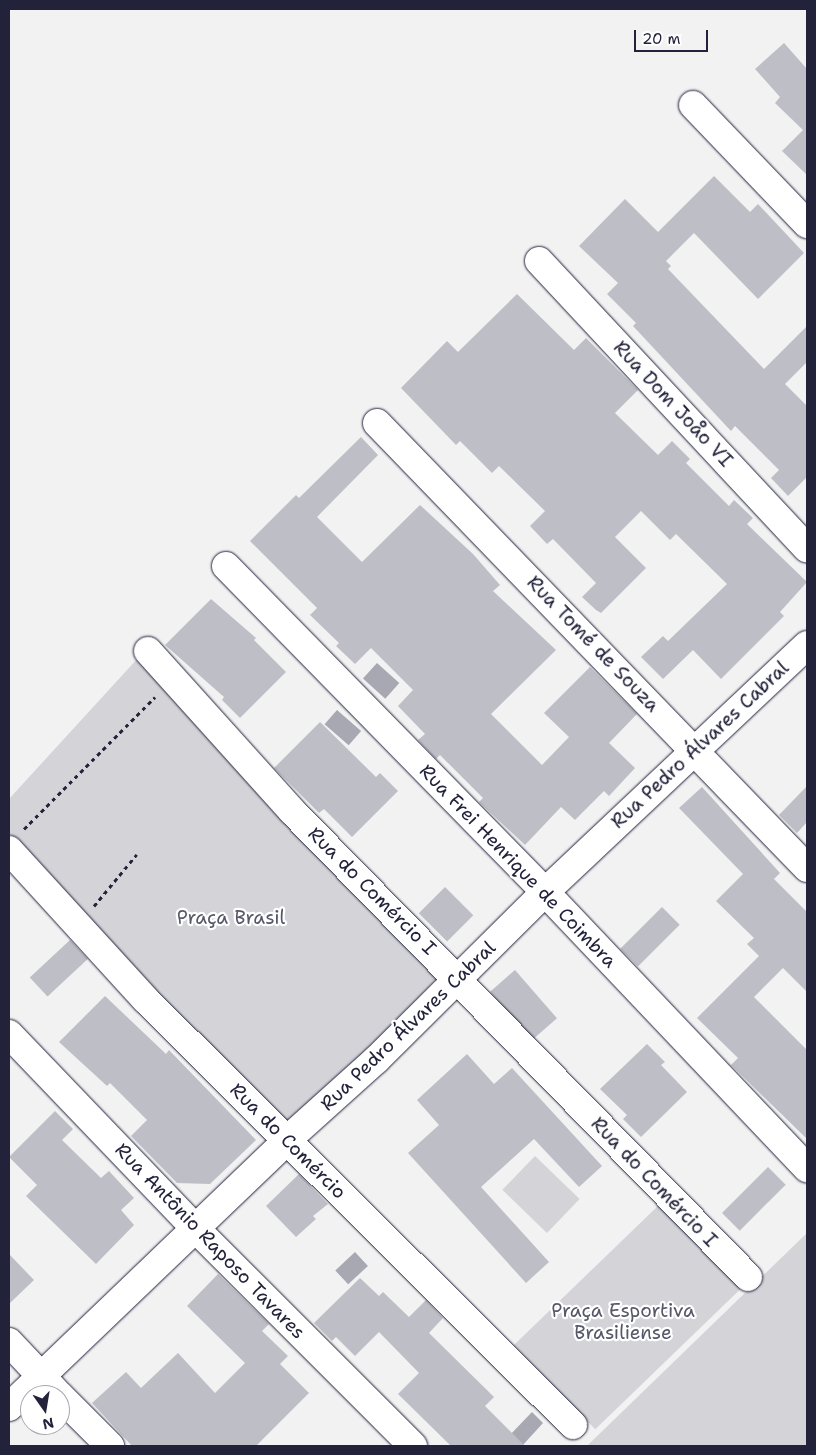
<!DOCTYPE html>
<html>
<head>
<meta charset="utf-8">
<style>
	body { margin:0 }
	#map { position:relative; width:816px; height:1455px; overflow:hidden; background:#f2f2f3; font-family:"Shantell Sans",sans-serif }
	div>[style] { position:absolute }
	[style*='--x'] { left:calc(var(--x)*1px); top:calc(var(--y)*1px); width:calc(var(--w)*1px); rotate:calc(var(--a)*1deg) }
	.green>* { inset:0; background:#d3d3d8; transform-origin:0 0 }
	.water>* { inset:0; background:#a8a8b2; transform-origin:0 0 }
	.building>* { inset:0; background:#bebec6; transform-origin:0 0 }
	.path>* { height:3px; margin-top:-1.5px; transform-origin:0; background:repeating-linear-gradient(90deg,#22223b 0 4px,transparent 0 8px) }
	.roads { filter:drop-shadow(0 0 1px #22223b) drop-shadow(0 0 1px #22223b) }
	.minor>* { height:28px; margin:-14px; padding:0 14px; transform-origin:14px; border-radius:14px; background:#fff }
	span { translate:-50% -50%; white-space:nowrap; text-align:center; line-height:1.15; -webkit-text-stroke:4.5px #fff; paint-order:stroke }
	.street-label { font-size:19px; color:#22223b }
	.park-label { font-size:19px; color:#57576a }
	.frame { position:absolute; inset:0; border:10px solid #22223b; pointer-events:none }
	.north { position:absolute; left:20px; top:1385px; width:50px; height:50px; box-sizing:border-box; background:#fff; border:1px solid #a7a7b1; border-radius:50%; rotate:167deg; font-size:14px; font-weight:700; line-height:20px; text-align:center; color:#22223b }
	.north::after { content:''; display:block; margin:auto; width:18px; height:22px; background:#22223b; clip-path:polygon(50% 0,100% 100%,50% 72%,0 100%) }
	.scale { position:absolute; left:634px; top:30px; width:74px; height:22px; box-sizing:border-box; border:2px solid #22223b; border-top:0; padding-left:6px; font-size:15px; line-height:18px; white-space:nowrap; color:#22223b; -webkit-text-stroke:4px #fff; paint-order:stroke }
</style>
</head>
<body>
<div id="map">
	<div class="green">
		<i style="clip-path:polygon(138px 658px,442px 973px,354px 1065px,285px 1130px,83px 917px,9px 833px,9px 799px)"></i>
		<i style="left:535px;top:1156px;width:62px;height:47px;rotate:44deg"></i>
		<i style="left:660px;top:1204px;width:117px;height:203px;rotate:46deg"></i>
		<i style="clip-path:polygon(807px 1233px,807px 1446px,587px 1446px,591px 1442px)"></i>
	</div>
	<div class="water">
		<i style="left:377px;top:663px;width:30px;height:21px;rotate:42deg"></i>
		<i style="left:337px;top:710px;width:32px;height:19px;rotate:41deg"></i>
		<i style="left:355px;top:1252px;width:19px;height:27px;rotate:47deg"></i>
		<i style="clip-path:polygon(532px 1412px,543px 1423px,522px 1446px,516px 1446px,507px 1438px)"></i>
	</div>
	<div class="building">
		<i style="clip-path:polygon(784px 43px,807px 69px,807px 175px,782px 151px,803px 130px,775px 103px,780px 97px,755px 69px)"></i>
		<i style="clip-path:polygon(714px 176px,750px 212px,758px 204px,804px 253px,758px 299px,694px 233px,666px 261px,671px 266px,668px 269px,764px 369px,807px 326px,807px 362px,785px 384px,807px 406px,807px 477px,788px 496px,771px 478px,779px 470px,735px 426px,731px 431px,633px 326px,636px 323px,607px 294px,618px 283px,579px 246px,625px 199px,658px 232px)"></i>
		<i style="clip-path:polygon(517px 294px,574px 350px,586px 338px,638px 390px,615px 413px,658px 455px,672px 441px,690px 459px,686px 463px,729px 506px,734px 500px,753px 518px,747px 524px,807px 582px,780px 612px,784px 616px,721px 679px,693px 650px,663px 679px,641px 657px,663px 636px,668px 641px,727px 584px,676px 534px,670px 540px,641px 511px,615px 537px,646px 568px,601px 613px,596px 610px,582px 597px,596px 583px,553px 539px,547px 544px,530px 526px,545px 511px,499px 466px,492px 473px,460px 441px,456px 445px,401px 388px,447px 341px,458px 352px)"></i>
		<i style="clip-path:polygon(361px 437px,378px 455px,317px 517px,362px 562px,420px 505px,473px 554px,500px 585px,493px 591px,556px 650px,491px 714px,542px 765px,569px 737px,544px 713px,590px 667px,637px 714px,609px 743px,635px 768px,609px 796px,604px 791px,575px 820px,561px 807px,525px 845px,479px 802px,483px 798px,440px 755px,436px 759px,418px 740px,425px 734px,398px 706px,413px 690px,371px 648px,355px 664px,336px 646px,339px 643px,310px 615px,317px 608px,250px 541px,296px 495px,299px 498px)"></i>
		<i style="clip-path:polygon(211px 599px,256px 638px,254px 640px,286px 672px,240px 718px,222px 700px,224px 697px,165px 645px)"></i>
		<i style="clip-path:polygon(320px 722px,376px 777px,380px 773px,398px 791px,352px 837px,324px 809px,319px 813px,274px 768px)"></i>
		<i style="clip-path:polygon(807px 786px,807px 822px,797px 833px,779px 815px)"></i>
		<i style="clip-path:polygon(702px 787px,780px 873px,774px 879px,807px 912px,807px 992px,783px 968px,754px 997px,807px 1050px,807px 1139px,731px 1065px,738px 1058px,697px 1018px,759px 956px,747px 944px,754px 938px,716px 901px,743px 874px,679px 808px)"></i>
		<i style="left:445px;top:887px;width:40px;height:37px;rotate:45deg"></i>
		<i style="left:662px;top:907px;width:25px;height:59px;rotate:45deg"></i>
		<i style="left:70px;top:940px;width:26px;height:55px;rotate:47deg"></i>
		<i style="left:515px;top:970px;width:64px;height:33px;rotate:49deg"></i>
		<i style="clip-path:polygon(105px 996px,166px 1054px,169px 1050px,256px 1140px,210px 1184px,177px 1183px,131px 1136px,147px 1120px,110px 1083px,107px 1086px,59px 1042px)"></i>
		<i style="clip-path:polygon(647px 1044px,665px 1062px,661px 1065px,687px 1092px,641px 1137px,623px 1119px,627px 1115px,600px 1089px)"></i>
		<i style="clip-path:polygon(467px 1054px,494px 1084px,512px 1068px,602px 1166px,579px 1187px,534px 1139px,481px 1187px,549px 1262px,526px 1283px,408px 1153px,439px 1125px,417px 1100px)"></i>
		<i style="clip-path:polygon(55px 1111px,73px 1129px,62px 1140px,101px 1178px,109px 1171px,134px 1198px,121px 1210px,134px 1225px,96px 1264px,26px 1196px,37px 1185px,9px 1157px)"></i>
		<i style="left:768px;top:1167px;width:25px;height:65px;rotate:45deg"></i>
		<i style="clip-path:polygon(299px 1174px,328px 1204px,313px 1216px,316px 1219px,296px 1237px,266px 1206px)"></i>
		<i style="clip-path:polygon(9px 1254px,34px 1280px,9px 1304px)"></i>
		<i style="clip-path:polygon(218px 1274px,269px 1324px,262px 1331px,288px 1356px,280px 1364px,309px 1393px,256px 1446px,132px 1446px,92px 1403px,126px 1372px,141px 1388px,178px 1353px,215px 1393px,245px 1363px,187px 1306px)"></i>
		<i style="clip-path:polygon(360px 1278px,379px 1296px,383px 1292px,409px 1317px,426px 1300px,443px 1318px,429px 1333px,494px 1397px,485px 1406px,525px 1446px,451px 1446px,398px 1394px,419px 1373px,379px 1332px,355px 1356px,336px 1337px,332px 1341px,314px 1323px)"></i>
	</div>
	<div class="path">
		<i style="--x:24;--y:829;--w:186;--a:-45.2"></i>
		<i style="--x:94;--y:906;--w:67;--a:-50.4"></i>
	</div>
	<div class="roads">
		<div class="minor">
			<i style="--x:693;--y:105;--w:165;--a:46.2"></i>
			<i style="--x:539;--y:261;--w:393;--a:47"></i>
			<i style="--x:377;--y:423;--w:619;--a:45.98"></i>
			<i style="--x:226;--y:566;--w:456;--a:45.6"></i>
			<i style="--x:545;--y:892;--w:381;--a:46.5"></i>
			<i style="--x:148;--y:651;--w:215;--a:48"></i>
			<i style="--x:292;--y:811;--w:652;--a:45.62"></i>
			<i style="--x:9;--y:850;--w:202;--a:47.6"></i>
			<i style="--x:145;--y:999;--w:604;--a:44.87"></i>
			<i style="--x:9;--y:1034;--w:270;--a:46.2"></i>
			<i style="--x:196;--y:1229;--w:307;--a:45"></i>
			<i style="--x:9;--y:1342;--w:73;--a:46.7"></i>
			<i style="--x:60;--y:1396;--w:71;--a:45"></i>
			<i style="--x:9;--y:1407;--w:385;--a:-43.8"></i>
			<i style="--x:287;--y:1140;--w:120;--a:-42"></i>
			<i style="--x:376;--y:1060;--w:238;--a:-44.8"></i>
			<i style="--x:545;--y:892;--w:360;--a:-43.3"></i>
		</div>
	</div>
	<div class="street-label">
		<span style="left:673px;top:404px;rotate:47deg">Rua Dom Joåo VI</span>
		<span style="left:593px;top:644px;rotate:46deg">Rua Tomé de Souza</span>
		<span style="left:700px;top:745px;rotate:-43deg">Rua Pedro Álvares Cabral</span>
		<span style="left:518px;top:866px;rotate:46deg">Rua Frei Henrique de Coimbra</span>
		<span style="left:372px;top:891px;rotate:45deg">Rua do Comércio I</span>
		<span style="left:408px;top:1026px;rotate:-44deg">Rua Pedro Álvares Cabral</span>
		<span style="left:288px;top:1141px;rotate:45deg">Rua do Comércio</span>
		<span style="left:654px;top:1182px;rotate:46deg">Rua do Comércio I</span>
		<span style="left:210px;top:1241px;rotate:46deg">Rua Antônio Raposo Tavares</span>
	</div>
	<div class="park-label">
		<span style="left:231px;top:918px">Praça Brasil</span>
		<span style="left:623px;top:1322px">Praça Esportiva<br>Brasiliense</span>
	</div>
	<div class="frame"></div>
	<div class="north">N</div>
	<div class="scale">20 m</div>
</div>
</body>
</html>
